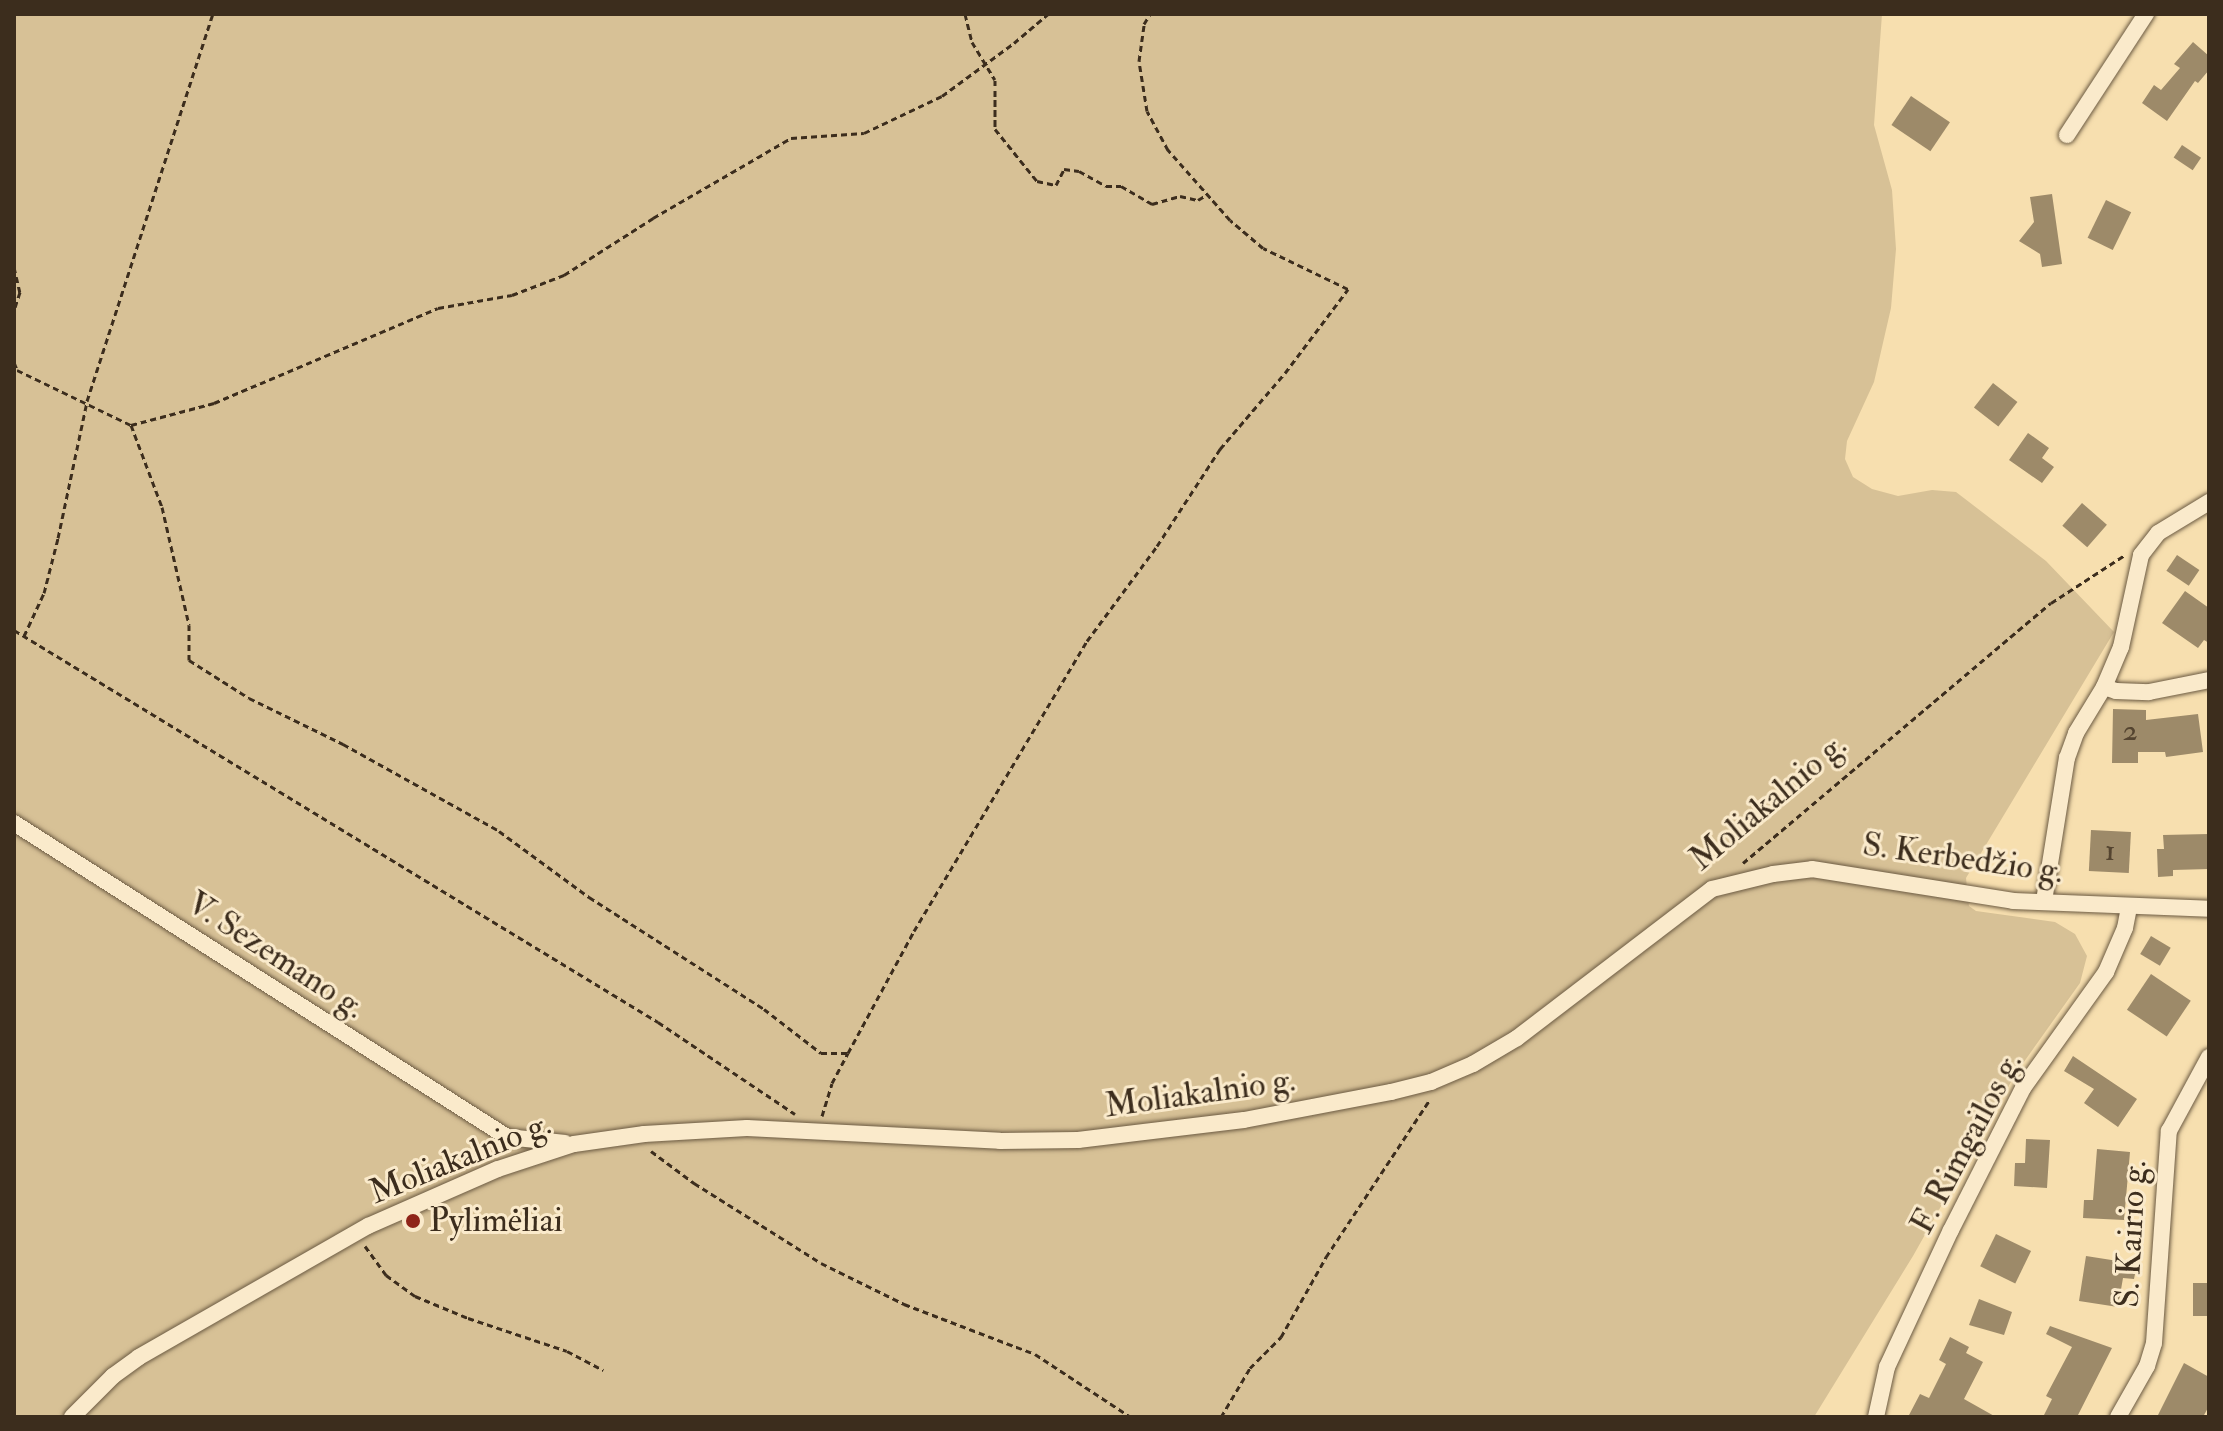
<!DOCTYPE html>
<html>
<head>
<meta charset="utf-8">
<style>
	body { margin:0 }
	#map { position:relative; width:2223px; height:1431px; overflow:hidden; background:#f7dfaf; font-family:"IM FELL Double Pica",serif }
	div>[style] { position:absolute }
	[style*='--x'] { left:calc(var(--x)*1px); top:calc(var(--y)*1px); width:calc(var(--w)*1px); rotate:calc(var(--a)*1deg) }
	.green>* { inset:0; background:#d7c196 }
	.building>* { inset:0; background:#9d8a69; transform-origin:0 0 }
	.path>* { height:3px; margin-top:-1.5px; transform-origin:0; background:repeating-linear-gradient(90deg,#3c2d1d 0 6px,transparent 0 10px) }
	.roads { filter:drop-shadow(0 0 2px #6b5a42) drop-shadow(0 0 2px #6b5a42) }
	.minor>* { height:16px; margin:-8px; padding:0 8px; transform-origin:8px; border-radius:8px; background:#faeacb }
	.dots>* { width:22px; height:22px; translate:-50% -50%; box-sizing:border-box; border:4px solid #faeacb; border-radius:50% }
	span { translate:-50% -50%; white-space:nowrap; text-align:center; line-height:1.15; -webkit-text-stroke:6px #faeacb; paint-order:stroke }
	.number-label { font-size:30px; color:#544430 }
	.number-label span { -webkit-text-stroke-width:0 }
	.street-label { font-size:34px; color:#3c2d1d }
	.poi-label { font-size:34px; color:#3c2d1d }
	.left { translate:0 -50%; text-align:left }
	.frame { position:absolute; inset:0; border:16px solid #3c2d1d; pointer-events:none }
</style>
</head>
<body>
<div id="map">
	<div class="green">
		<i style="clip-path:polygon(14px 14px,1882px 14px,1874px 125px,1892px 190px,1896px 249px,1891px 308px,1874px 382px,1847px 441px,1845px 459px,1853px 477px,1872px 489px,1898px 496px,1932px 490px,1956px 492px,2046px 561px,2114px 632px,1966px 878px,1969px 906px,1976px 911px,2055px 922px,2075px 934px,2087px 956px,2080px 983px,2016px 1073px,1913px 1256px,1814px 1417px,14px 1417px)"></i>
	</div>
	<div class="building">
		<i style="clip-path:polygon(2193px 42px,2209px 56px,2209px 70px,2198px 83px,2195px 81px,2167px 121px,2142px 103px,2154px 85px,2161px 90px,2180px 68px,2174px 64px)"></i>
		<i style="left:1911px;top:96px;width:47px;height:35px;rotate:34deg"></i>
		<i style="left:2182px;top:145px;width:23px;height:15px;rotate:34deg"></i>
		<i style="clip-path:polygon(2052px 194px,2062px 264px,2042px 267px,2040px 254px,2019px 241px,2034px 222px,2030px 197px)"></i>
		<i style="left:2106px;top:200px;width:28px;height:42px;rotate:26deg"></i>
		<i style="left:1993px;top:383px;width:31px;height:31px;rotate:38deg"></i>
		<i style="clip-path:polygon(2028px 433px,2049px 448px,2042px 458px,2054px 467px,2042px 483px,2009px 460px)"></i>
		<i style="left:2082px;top:503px;width:33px;height:30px;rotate:41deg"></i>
		<i style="left:2177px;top:555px;width:27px;height:19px;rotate:34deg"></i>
		<i style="clip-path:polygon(2185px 591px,2209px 608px,2209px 643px,2204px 640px,2198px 648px,2162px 623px)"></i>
		<i style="clip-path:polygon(2113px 709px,2146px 710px,2146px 720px,2198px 714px,2203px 752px,2166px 757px,2165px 752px,2138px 752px,2138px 763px,2112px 763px)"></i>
		<i style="left:2091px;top:830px;width:40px;height:41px;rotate:3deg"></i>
		<i style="clip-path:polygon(2209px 834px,2209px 869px,2173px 870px,2173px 876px,2158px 877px,2157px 849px,2164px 849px,2163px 835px)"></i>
		<i style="left:2151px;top:936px;width:23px;height:21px;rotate:31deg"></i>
		<i style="left:2151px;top:974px;width:48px;height:43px;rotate:34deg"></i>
		<i style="clip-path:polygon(2073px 1056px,2137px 1099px,2118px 1127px,2084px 1103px,2094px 1089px,2064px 1071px)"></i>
		<i style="clip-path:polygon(2026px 1139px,2050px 1140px,2047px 1188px,2014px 1186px,2015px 1163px,2025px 1163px)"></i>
		<i style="clip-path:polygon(2097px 1149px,2130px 1152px,2124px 1220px,2083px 1218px,2084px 1200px,2093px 1200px)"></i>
		<i style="left:1996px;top:1234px;width:39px;height:36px;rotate:26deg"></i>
		<i style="clip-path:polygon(2086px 1256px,2137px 1264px,2134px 1279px,2123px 1278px,2118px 1307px,2079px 1301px)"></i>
		<i style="left:2193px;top:1283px;width:16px;height:33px"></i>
		<i style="clip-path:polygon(1979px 1299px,2012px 1312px,2004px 1335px,1969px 1325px)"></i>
		<i style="clip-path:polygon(2050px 1326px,2112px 1348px,2077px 1417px,2043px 1417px,2052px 1399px,2046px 1396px,2072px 1347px,2046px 1334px)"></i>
		<i style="clip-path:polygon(1950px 1337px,1969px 1347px,1966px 1353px,1983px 1362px,1964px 1399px,1996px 1417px,1908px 1417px,1920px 1394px,1929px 1398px,1946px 1364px,1939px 1360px)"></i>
		<i style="clip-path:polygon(2184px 1363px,2209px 1377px,2209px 1406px,2203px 1417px,2157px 1417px)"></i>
	</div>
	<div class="path">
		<i style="--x:965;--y:14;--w:29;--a:76"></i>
		<i style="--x:972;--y:42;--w:44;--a:58.8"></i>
		<i style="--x:995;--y:80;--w:49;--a:90"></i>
		<i style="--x:995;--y:129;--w:67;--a:51.1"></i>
		<i style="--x:1037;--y:181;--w:19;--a:12"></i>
		<i style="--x:1056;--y:185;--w:18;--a:-63"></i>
		<i style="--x:1064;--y:169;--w:15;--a:8"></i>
		<i style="--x:1079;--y:171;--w:31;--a:29"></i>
		<i style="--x:1106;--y:186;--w:15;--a:0"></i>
		<i style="--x:1121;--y:186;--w:36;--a:30"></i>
		<i style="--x:1152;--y:204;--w:29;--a:-16"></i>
		<i style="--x:1180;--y:196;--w:18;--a:13"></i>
		<i style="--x:1198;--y:200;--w:12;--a:-31"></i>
		<i style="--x:14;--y:267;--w:26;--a:77"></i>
		<i style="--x:20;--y:292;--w:19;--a:108"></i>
		<i style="--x:14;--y:362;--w:9;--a:69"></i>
		<i style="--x:17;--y:370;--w:127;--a:25.8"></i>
		<i style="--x:131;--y:425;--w:88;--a:69.3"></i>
		<i style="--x:162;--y:507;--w:121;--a:77.1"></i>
		<i style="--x:189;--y:625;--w:35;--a:90"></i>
		<i style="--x:189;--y:660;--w:71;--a:32.3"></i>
		<i style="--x:249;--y:698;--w:105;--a:26.1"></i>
		<i style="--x:343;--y:744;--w:179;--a:29.1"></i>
		<i style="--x:499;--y:831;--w:112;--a:36.3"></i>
		<i style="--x:589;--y:897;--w:208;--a:32.6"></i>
		<i style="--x:764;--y:1009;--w:72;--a:37.7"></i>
		<i style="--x:821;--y:1053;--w:27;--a:0"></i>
		<i style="--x:848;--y:1053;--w:139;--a:-61.6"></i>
		<i style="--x:914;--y:931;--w:338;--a:-59.2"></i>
		<i style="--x:1087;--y:641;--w:118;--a:-53.6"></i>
		<i style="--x:1157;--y:546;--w:116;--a:-57"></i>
		<i style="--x:1220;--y:449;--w:100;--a:-49.5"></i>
		<i style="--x:1285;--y:373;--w:105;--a:-53.1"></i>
		<i style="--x:1348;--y:289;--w:94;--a:-154.2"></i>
		<i style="--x:1263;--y:248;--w:43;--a:-139.7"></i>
		<i style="--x:1230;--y:220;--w:94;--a:-131.5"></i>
		<i style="--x:1168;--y:150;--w:44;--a:-118.3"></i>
		<i style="--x:1147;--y:111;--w:51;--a:-99.1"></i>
		<i style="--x:1139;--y:61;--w:37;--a:-82"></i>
		<i style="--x:1144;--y:24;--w:12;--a:-59"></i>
		<i style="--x:131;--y:425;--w:86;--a:-14.8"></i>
		<i style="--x:214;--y:403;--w:243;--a:-23"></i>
		<i style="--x:438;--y:308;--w:75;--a:-10"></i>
		<i style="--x:512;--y:295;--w:56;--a:-21"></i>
		<i style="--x:564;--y:275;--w:106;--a:-32.6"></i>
		<i style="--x:653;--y:218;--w:160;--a:-30.1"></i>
		<i style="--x:791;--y:138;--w:73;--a:-3.9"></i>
		<i style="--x:864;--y:133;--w:86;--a:-25.4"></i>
		<i style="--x:942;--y:96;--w:89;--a:-36.4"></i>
		<i style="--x:1014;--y:43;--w:45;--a:-40.5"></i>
		<i style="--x:14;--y:630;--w:754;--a:31.33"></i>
		<i style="--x:658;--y:1022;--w:165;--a:33.9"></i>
		<i style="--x:24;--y:636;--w:47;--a:-65.1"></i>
		<i style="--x:44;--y:593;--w:57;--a:-75.7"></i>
		<i style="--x:58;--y:538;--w:140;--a:-78"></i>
		<i style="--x:87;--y:401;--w:407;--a:-72"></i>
		<i style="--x:1743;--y:863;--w:403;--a:-40.2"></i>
		<i style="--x:2051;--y:603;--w:88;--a:-33"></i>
		<i style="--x:822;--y:1116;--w:34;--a:-73"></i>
		<i style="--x:832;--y:1083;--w:34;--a:-62"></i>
		<i style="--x:651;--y:1151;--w:54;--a:36.7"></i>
		<i style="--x:694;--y:1183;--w:150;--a:32.2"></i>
		<i style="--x:821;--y:1263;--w:93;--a:26.3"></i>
		<i style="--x:904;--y:1304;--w:140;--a:20.9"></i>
		<i style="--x:1035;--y:1354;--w:115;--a:33.3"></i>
		<i style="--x:365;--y:1246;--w:36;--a:54"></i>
		<i style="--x:386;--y:1275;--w:36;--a:36"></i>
		<i style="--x:415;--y:1296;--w:57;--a:22.5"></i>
		<i style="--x:468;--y:1318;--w:104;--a:18.4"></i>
		<i style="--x:567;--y:1351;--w:41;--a:27.8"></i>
		<i style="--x:1221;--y:1417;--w:57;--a:-59.4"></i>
		<i style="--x:1250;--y:1368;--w:44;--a:-45"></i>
		<i style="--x:1281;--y:1337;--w:92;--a:-60.6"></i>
		<i style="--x:1326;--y:1257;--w:187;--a:-56.6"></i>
	</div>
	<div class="roads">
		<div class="minor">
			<i style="--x:2067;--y:135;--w:145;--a:-56.9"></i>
			<i style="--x:2104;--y:687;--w:13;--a:18"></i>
			<i style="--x:2116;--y:691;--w:33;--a:2"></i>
			<i style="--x:2149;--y:692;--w:61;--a:-11.3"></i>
			<i style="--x:14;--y:823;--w:585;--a:32.49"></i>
			<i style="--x:507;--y:1137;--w:58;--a:5.9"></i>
			<i style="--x:2044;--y:901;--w:145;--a:-80.9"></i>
			<i style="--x:2067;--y:758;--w:27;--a:-70"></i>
			<i style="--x:2076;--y:733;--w:54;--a:-58.7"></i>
			<i style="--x:2104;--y:687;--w:43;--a:-67"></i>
			<i style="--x:2121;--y:647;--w:94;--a:-77.7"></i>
			<i style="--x:2141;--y:555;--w:28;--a:-52"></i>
			<i style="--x:2158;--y:533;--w:60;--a:-31.3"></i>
			<i style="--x:72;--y:1417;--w:58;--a:-45"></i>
			<i style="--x:113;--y:1376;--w:32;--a:-36"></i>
			<i style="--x:139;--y:1357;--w:264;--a:-29.8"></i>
			<i style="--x:368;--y:1226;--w:142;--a:-23.7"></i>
			<i style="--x:498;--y:1169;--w:80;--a:-18.2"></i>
			<i style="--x:574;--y:1144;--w:71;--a:-8.1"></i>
			<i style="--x:644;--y:1134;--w:103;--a:-3.3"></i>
			<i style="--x:747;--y:1128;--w:253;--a:2.9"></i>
			<i style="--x:1000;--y:1141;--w:78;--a:-0.7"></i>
			<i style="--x:1078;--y:1140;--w:167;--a:-6.9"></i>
			<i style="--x:1244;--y:1120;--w:150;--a:-10.8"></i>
			<i style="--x:1391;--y:1092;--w:41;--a:-14"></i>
			<i style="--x:1431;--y:1082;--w:46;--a:-23.2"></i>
			<i style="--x:1473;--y:1064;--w:51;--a:-30.6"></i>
			<i style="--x:1517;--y:1038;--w:245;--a:-37.4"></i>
			<i style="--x:1712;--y:889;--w:63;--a:-13.8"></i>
			<i style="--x:1773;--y:874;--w:39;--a:-7"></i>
			<i style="--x:1812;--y:869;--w:204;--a:9"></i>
			<i style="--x:2013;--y:901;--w:196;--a:2.3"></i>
			<i style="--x:1876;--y:1417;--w:51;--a:-77.6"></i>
			<i style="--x:1887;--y:1367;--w:151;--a:-65"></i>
			<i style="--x:1951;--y:1230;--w:159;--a:-63.1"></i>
			<i style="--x:2023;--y:1088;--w:143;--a:-54.4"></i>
			<i style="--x:2106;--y:972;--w:48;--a:-66.6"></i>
			<i style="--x:2125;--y:928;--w:21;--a:-79"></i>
			<i style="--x:2118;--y:1417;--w:59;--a:-60.4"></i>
			<i style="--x:2147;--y:1366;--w:24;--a:-73"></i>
			<i style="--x:2154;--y:1343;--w:213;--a:-86"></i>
			<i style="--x:2169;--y:1131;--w:84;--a:-61.6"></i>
		</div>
	</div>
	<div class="dots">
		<i style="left:413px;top:1221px;background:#8f2418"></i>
	</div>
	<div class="number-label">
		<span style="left:2130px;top:731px">2</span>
		<span style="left:2110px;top:851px">1</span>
	</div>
	<div class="street-label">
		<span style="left:1768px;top:802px;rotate:-40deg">Moliakalnio g.</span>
		<span style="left:1963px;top:858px;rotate:8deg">S. Kerbedžio g.</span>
		<span style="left:276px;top:955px;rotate:33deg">V. Sezemano g.</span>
		<span style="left:1200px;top:1093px;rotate:-8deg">Moliakalnio g.</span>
		<span style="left:1966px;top:1143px;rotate:-62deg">F. Rimgailos g.</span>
		<span style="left:460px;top:1158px;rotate:-22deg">Moliakalnio g.</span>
		<span style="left:2131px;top:1234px;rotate:-87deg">S. Kairio g.</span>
	</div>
	<div class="poi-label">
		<span class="left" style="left:429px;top:1221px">Pylimėliai</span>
	</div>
	<div class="frame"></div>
</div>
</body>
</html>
